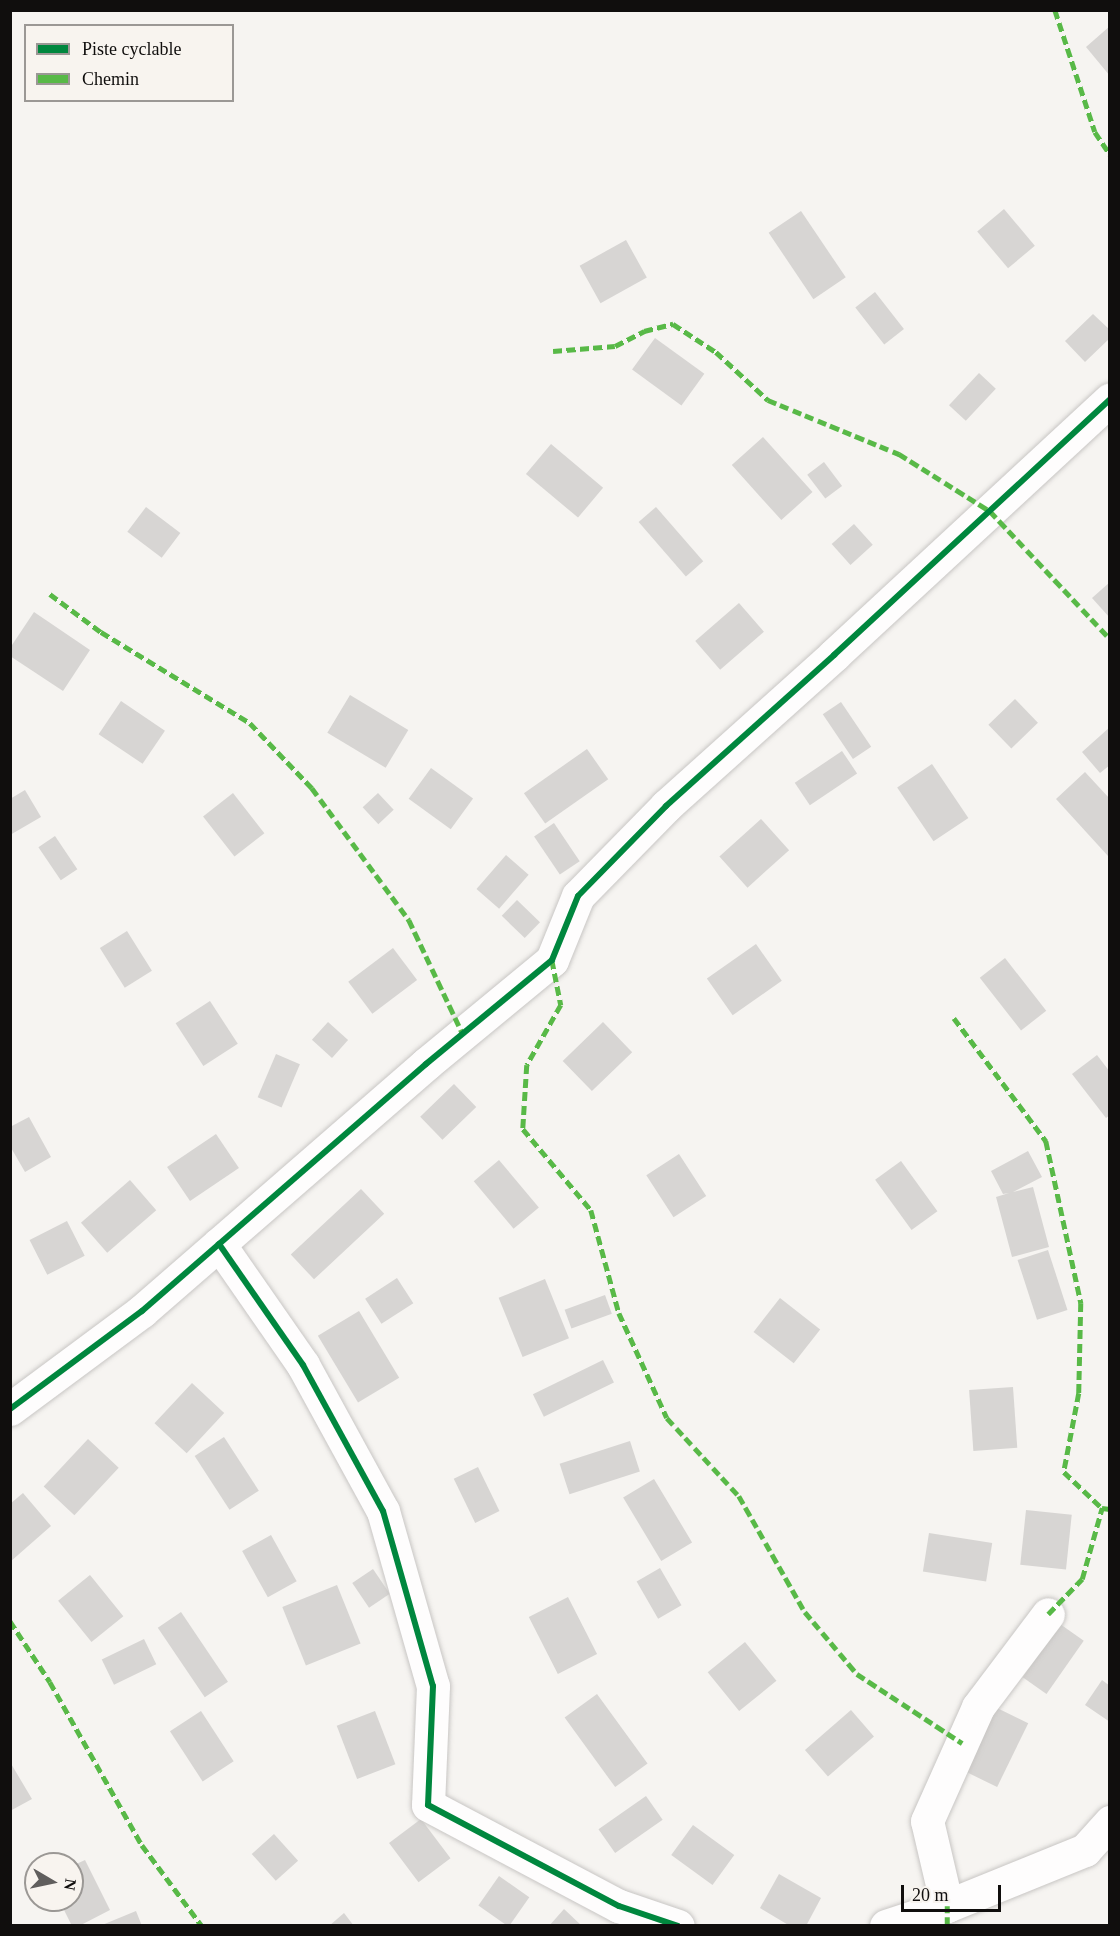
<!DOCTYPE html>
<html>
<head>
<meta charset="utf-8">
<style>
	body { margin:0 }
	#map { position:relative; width:1120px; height:1936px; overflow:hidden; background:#f6f4f1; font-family:Georgia,serif }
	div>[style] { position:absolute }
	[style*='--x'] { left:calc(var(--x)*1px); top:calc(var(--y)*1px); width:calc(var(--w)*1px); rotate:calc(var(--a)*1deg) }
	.building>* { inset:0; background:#d7d5d3; transform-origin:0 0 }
	.roads { filter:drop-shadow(0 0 2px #c8c6c4) drop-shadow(0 0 2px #c8c6c4) }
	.street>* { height:33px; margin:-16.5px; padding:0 16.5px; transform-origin:16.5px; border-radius:16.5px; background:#fefdfd }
	.quiet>* { height:4.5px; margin-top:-2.25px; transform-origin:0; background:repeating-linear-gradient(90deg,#58b947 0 9px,transparent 0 13.5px) }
	.cycleway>* { height:6px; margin:-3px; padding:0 3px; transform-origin:3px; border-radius:3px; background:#00873e }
	span { translate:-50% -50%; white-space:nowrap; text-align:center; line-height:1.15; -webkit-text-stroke:5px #f8f4ef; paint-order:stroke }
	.frame { position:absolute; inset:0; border:12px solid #100e0d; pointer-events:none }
	.legend { position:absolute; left:24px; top:24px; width:210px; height:78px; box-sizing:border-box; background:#f8f4ef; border:2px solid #9b9895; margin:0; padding:8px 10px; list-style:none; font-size:18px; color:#100e0d }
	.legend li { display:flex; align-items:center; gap:12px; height:30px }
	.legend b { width:30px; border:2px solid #9b9895 }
	.north { position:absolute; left:24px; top:1852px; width:60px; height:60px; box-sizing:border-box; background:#f8f4ef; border:2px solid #9b9895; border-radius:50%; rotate:99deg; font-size:16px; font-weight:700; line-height:24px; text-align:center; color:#100e0d }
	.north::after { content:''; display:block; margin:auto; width:21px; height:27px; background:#605e5d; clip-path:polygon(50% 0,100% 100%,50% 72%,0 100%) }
	.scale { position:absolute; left:901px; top:1885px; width:100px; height:27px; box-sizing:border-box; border:3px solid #100e0d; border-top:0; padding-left:8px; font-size:18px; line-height:21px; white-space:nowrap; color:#100e0d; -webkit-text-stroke:4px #f8f4ef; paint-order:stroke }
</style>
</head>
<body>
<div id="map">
	<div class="building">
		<i style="clip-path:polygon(1110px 26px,1110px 76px,1086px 47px)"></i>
		<i style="left:1004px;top:209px;width:48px;height:35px;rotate:50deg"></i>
		<i style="left:801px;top:211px;width:80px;height:39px;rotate:56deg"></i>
		<i style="left:626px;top:240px;width:43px;height:53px;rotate:61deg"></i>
		<i style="left:875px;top:292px;width:47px;height:25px;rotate:52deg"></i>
		<i style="clip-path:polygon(1093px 314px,1110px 330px,1110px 338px,1085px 362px,1065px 341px)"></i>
		<i style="left:655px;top:338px;width:61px;height:39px;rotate:36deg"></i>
		<i style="left:979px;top:373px;width:23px;height:44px;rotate:43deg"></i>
		<i style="left:763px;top:437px;width:74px;height:42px;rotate:48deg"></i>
		<i style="left:551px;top:444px;width:68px;height:39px;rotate:40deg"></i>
		<i style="left:824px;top:462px;width:30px;height:21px;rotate:53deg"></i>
		<i style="left:146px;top:507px;width:43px;height:31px;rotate:37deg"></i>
		<i style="left:656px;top:507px;width:72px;height:23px;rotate:49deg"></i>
		<i style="left:854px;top:524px;width:28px;height:30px;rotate:48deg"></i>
		<i style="clip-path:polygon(1110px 582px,1110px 618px,1092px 598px)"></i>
		<i style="left:739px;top:603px;width:38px;height:58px;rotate:49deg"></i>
		<i style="clip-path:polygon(34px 612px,90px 650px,63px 691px,10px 656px,10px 648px)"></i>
		<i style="left:350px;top:695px;width:68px;height:44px;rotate:31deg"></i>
		<i style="left:1015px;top:699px;width:33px;height:37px;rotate:46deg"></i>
		<i style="left:121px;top:701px;width:53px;height:40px;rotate:34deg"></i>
		<i style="left:841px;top:702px;width:54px;height:22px;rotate:56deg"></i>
		<i style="clip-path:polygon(1110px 727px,1110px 765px,1100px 773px,1082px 752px)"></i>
		<i style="left:587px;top:749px;width:37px;height:77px;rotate:55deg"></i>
		<i style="left:842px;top:751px;width:27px;height:57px;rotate:56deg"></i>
		<i style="left:932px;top:764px;width:65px;height:42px;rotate:56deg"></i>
		<i style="left:431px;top:768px;width:52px;height:38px;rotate:36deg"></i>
		<i style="clip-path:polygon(1085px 772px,1110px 799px,1108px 856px,1056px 799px)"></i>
		<i style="clip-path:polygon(25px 790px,41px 817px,10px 835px,10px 799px)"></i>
		<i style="left:233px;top:793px;width:51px;height:38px;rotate:52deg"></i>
		<i style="left:378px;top:793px;width:23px;height:21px;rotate:47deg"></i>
		<i style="left:761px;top:819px;width:42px;height:56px;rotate:48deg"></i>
		<i style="left:554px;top:823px;width:46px;height:24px;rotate:56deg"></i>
		<i style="left:55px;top:836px;width:40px;height:20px;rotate:56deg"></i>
		<i style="left:506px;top:855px;width:30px;height:45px;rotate:41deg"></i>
		<i style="left:517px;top:900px;width:32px;height:22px;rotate:44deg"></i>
		<i style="left:127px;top:931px;width:47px;height:32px;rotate:58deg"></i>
		<i style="left:756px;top:944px;width:45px;height:60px;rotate:55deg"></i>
		<i style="left:393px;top:948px;width:40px;height:56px;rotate:53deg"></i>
		<i style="left:1005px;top:958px;width:67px;height:32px;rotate:52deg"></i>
		<i style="left:210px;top:1001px;width:51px;height:41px;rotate:57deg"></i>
		<i style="left:328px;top:1022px;width:27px;height:24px;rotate:42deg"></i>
		<i style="left:603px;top:1022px;width:42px;height:56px;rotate:46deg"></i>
		<i style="left:276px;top:1054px;width:26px;height:47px;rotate:23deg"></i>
		<i style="clip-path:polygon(1097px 1055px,1110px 1072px,1110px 1115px,1106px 1118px,1072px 1074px)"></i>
		<i style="left:454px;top:1084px;width:32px;height:47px;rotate:46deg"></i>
		<i style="clip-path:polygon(29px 1117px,51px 1157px,25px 1172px,10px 1146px,10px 1127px)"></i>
		<i style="left:216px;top:1134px;width:41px;height:59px;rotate:56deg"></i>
		<i style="clip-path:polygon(1028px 1151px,1042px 1177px,1013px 1192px,1033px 1187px,1049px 1247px,1012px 1257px,996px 1197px,1009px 1193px,1003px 1194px,991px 1171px)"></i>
		<i style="left:679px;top:1154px;width:50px;height:39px;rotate:57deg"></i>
		<i style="left:499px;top:1160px;width:62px;height:33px;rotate:50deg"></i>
		<i style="left:901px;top:1161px;width:62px;height:32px;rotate:54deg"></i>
		<i style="left:130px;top:1180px;width:40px;height:65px;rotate:49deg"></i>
		<i style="left:361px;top:1189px;width:34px;height:96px;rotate:47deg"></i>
		<i style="left:67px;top:1221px;width:39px;height:42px;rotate:63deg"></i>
		<i style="left:1048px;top:1250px;width:63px;height:32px;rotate:72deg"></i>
		<i style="left:397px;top:1278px;width:30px;height:38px;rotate:57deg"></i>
		<i style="left:545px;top:1279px;width:64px;height:50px;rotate:68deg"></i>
		<i style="left:605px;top:1295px;width:20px;height:43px;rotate:70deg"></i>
		<i style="left:780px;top:1298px;width:51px;height:43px;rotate:38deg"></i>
		<i style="left:359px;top:1311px;width:78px;height:48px;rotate:59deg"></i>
		<i style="left:603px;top:1360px;width:25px;height:78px;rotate:64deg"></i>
		<i style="left:192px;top:1383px;width:44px;height:55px;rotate:43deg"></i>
		<i style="left:1013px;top:1387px;width:61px;height:44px;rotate:86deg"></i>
		<i style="left:224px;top:1437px;width:64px;height:35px;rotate:57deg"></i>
		<i style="left:88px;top:1439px;width:42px;height:65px;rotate:43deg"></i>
		<i style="left:630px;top:1441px;width:32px;height:74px;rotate:72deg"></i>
		<i style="left:478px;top:1467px;width:49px;height:27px;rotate:64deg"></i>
		<i style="left:654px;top:1479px;width:74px;height:36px;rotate:59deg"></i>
		<i style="clip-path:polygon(23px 1493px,51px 1526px,10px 1562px,10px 1504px)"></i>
		<i style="left:1026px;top:1510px;width:46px;height:55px;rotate:6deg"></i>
		<i style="left:929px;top:1533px;width:64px;height:39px;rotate:9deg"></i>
		<i style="left:271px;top:1535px;width:53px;height:33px;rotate:61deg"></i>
		<i style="left:660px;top:1568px;width:43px;height:27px;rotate:60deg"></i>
		<i style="left:373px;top:1569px;width:30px;height:25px;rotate:56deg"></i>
		<i style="left:90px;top:1575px;width:53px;height:41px;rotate:51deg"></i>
		<i style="left:337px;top:1585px;width:63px;height:59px;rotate:68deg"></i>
		<i style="left:568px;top:1597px;width:64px;height:44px;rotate:63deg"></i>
		<i style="left:181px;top:1612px;width:84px;height:28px;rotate:56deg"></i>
		<i style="left:1060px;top:1624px;width:29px;height:65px;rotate:35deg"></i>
		<i style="left:144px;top:1639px;width:28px;height:47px;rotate:64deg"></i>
		<i style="left:745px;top:1642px;width:50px;height:48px;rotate:51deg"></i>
		<i style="clip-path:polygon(1102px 1680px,1110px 1686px,1110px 1722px,1085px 1705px)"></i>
		<i style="left:597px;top:1694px;width:86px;height:40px;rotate:54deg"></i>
		<i style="left:995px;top:1707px;width:37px;height:71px;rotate:26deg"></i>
		<i style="left:851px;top:1710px;width:35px;height:61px;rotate:49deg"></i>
		<i style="left:201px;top:1711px;width:60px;height:37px;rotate:57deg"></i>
		<i style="left:375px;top:1711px;width:57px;height:41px;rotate:69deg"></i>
		<i style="clip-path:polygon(10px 1762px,32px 1799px,10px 1811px)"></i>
		<i style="left:646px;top:1796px;width:29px;height:58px;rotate:55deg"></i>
		<i style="left:421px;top:1819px;width:49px;height:40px;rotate:53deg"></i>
		<i style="left:693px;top:1825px;width:51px;height:37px;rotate:36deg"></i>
		<i style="left:274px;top:1834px;width:36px;height:30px;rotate:48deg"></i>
		<i style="clip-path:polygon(85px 1860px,110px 1910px,79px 1926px,72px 1926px,59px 1900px,72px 1900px,72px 1866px)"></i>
		<i style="clip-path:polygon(779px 1874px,821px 1898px,806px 1926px,790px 1926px,760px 1908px)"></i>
		<i style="left:499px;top:1876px;width:37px;height:36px;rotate:35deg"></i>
		<i style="clip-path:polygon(564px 1909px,582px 1926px,549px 1926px)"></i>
		<i style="clip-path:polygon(136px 1911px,142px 1926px,102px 1926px,102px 1925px)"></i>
		<i style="clip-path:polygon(344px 1913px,354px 1926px,329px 1926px)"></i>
	</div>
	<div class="roads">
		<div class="street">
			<i style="--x:219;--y:1244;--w:147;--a:55.2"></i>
			<i style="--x:303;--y:1365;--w:166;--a:61.3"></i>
			<i style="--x:383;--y:1511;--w:182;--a:74.1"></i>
			<i style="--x:433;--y:1686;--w:119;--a:92.4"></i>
			<i style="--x:428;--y:1805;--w:216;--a:27.9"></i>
			<i style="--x:619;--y:1906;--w:62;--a:18.7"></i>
			<i style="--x:10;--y:1409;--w:164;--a:-36.6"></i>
			<i style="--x:142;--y:1311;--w:376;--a:-41"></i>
			<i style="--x:426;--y:1064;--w:163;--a:-39.5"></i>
			<i style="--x:552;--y:960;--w:69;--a:-67.9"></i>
			<i style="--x:578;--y:896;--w:126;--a:-45.6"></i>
			<i style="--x:666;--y:806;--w:226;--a:-41.9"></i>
			<i style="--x:834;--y:655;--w:376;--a:-42.8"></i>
			<i style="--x:947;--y:1906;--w:87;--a:-103.2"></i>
			<i style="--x:927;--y:1821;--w:125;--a:-65.9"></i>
			<i style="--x:978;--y:1707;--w:116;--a:-53"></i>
			<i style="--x:886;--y:1926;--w:64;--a:-18.2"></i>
			<i style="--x:947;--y:1906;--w:149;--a:-22.1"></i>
			<i style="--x:1085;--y:1850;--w:38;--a:-48"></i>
		</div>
	</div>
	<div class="quiet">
		<i style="--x:1055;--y:10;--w:128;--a:71.8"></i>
		<i style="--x:1095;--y:132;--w:27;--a:56"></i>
		<i style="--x:553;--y:351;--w:62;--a:-4.6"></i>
		<i style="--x:615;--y:346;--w:33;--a:-27"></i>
		<i style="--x:644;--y:331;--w:30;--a:-14"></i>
		<i style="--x:673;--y:324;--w:51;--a:33.1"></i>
		<i style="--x:716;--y:352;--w:71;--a:42.7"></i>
		<i style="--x:768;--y:400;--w:142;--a:22.4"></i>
		<i style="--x:899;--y:454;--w:107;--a:32.1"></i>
		<i style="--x:990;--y:511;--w:175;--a:46.8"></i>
		<i style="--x:50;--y:594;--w:64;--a:36.7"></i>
		<i style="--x:101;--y:632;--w:175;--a:31.4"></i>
		<i style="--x:250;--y:723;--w:90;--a:46.4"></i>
		<i style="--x:312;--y:788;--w:164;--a:53.7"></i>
		<i style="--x:409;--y:920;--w:126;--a:64.7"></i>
		<i style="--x:552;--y:960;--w:46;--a:78.7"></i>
		<i style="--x:561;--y:1005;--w:69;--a:119.5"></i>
		<i style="--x:527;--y:1065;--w:64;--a:93.6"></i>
		<i style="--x:523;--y:1129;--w:106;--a:50"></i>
		<i style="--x:591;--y:1210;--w:107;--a:74.8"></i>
		<i style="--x:619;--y:1313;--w:115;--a:65.4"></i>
		<i style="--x:667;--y:1418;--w:106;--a:47.3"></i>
		<i style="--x:739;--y:1496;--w:133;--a:60.4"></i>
		<i style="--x:805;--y:1612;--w:81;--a:50"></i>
		<i style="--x:857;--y:1674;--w:126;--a:33.3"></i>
		<i style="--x:954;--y:1018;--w:154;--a:53.2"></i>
		<i style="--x:1046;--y:1141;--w:166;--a:77.8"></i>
		<i style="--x:1081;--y:1303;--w:90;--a:91.3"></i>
		<i style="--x:1079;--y:1393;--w:80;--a:100.8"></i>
		<i style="--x:1064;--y:1472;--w:52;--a:43.5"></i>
		<i style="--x:1048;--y:1614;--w:49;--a:-45.8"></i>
		<i style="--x:1082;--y:1579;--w:74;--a:-74.3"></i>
		<i style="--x:1102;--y:1508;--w:8;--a:7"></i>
		<i style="--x:10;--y:1621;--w:73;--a:56.7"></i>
		<i style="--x:50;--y:1682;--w:187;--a:60.6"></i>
		<i style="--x:142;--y:1845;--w:101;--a:53.5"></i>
		<i style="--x:947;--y:1926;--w:20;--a:-90"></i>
	</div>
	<div class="cycleway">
		<i style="--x:219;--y:1244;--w:147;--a:55.2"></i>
		<i style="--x:303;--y:1365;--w:166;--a:61.3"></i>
		<i style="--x:383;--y:1511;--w:182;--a:74.1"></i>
		<i style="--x:433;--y:1686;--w:119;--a:92.4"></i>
		<i style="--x:428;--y:1805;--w:216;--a:27.9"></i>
		<i style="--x:619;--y:1906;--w:62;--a:18.7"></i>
		<i style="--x:10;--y:1409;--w:164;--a:-36.6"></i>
		<i style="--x:142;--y:1311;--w:376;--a:-41"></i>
		<i style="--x:426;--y:1064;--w:163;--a:-39.5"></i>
		<i style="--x:552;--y:960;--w:69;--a:-67.9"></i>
		<i style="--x:578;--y:896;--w:126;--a:-45.6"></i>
		<i style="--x:666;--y:806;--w:226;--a:-41.9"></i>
		<i style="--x:834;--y:655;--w:376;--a:-42.8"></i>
	</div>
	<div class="frame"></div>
	<ul class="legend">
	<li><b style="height:8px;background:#00873e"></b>Piste cyclable</li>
	<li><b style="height:8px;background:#58b947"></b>Chemin</li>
	</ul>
	<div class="north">N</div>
	<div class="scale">20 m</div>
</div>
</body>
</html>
